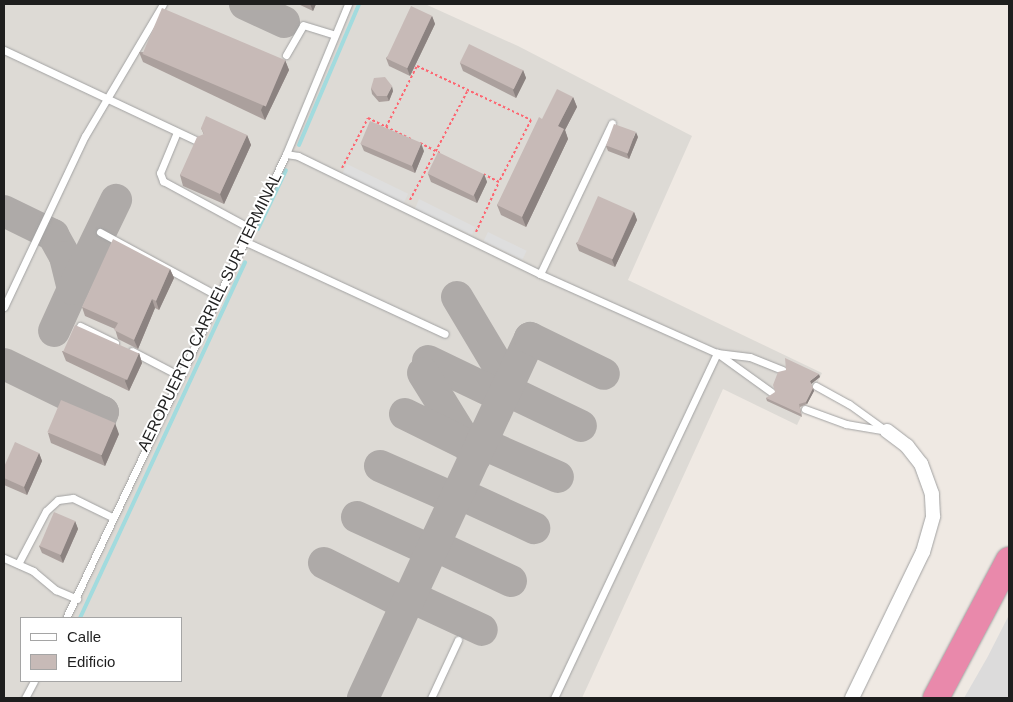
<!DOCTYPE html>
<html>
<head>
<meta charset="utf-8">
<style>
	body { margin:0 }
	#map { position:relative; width:1013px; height:702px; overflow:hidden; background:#efe9e3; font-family:Arial,sans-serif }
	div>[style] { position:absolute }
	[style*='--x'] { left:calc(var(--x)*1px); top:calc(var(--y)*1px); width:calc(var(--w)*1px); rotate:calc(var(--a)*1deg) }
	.residential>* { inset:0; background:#dcdbdb }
	.airport>* { inset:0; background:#dddad5 }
	.parking>* { inset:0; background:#dedede; transform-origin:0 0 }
	.stream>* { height:4px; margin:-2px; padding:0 2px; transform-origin:2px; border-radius:2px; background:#a2dbde }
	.taxiway>* { height:32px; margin:-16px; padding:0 16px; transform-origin:16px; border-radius:16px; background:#aeaaa8 }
	.path>* { height:2px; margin-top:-1px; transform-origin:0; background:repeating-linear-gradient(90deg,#fd6671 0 2.5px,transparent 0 5px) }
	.roads { filter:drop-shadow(0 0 1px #a2a2a2) drop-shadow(0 0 1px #a2a2a2) }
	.lane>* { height:7px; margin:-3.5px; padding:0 3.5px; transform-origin:3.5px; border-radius:3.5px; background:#fff }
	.street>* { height:14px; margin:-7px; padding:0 7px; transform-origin:7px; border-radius:7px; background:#fff }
	.highway>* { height:26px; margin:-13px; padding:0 13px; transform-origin:13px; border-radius:13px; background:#e989ab }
	.wall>* { inset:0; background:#aba09d }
	.shaded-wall>* { inset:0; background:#8b8280 }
	.building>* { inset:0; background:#c7bab7; transform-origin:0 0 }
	span { translate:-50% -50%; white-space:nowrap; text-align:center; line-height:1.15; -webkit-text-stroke:4px #fff; paint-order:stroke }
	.street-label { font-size:16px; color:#1e1e1e }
	.frame { position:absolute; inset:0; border:5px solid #1e1e1e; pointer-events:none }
	.legend { position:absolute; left:20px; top:617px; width:162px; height:65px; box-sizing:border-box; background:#fff; border:1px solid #a5a5a5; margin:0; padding:6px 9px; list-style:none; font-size:15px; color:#1e1e1e }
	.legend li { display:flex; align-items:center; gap:10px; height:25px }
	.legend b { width:25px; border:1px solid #a5a5a5 }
</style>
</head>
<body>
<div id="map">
	<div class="residential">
		<i style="clip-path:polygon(1009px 615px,1009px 698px,964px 698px,987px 658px)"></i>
	</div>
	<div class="airport">
		<i style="clip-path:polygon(evenodd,4px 4px,425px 4px,518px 46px,692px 136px,628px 280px,822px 373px,797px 425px,723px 389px,582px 698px,4px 698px,4px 4px,21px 618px,181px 618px,181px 681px,21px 681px,21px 618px)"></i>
	</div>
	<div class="parking">
		<i style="left:347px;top:164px;width:68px;height:11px;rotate:26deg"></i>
		<i style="clip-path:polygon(419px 199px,475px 227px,472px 235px,415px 209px)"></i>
		<i style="left:488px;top:232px;width:43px;height:10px;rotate:26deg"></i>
	</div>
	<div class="stream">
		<i style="--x:299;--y:145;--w:153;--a:-66.9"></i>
		<i style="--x:258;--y:229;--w:65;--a:-64.6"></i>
		<i style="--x:80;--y:618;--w:392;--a:-65.1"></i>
	</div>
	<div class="taxiway">
		<i style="--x:245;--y:4;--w:43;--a:24.8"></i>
		<i style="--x:4;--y:211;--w:55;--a:26.1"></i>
		<i style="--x:53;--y:235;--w:25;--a:61"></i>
		<i style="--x:65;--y:257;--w:33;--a:76"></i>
		<i style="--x:73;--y:289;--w:46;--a:114.3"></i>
		<i style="--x:73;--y:289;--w:99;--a:-64.2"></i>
		<i style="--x:457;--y:297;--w:101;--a:59.1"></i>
		<i style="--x:428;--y:361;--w:83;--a:25.6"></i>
		<i style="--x:4;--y:364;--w:110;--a:25.9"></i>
		<i style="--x:103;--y:412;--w:14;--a:111"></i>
		<i style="--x:423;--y:373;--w:99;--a:58.2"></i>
		<i style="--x:506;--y:390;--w:83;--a:25.6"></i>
		<i style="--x:405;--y:414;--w:70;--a:26.2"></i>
		<i style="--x:481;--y:443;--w:84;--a:23.8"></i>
		<i style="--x:380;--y:466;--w:82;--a:23.7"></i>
		<i style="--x:458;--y:493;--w:84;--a:24.7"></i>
		<i style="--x:357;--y:517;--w:82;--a:24.4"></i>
		<i style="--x:434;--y:545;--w:85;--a:25.1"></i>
		<i style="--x:324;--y:563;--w:92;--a:26.6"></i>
		<i style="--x:411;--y:597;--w:78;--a:24.9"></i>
		<i style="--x:363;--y:698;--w:397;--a:-65.1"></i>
		<i style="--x:530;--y:338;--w:82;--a:25.9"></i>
	</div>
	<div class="path">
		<i style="--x:386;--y:127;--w:68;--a:-63.1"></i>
		<i style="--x:417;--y:66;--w:126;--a:25.3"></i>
		<i style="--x:531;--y:120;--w:70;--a:117.3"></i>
		<i style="--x:499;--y:182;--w:18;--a:-153"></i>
		<i style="--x:420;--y:143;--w:22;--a:27"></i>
		<i style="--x:342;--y:168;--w:56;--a:-62.5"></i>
		<i style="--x:368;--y:118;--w:48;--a:26"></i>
		<i style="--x:410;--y:200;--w:124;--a:-62.2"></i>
		<i style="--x:476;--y:232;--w:55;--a:-65.3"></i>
	</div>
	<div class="roads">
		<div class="lane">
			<i style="--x:4;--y:50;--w:219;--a:25.2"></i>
			<i style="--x:286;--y:55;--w:34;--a:-60"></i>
			<i style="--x:303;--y:25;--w:31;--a:17"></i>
			<i style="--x:177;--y:132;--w:44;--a:112.5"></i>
			<i style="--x:160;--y:173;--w:9;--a:69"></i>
			<i style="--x:163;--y:181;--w:99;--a:28.4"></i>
			<i style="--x:286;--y:154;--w:12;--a:9"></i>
			<i style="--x:298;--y:156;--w:269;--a:26"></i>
			<i style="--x:540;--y:274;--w:167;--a:-64.5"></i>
			<i style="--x:100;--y:232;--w:134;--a:28.5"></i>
			<i style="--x:244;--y:241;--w:221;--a:24.8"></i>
			<i style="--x:540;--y:274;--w:194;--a:24.1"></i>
			<i style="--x:717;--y:353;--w:67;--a:35.8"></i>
			<i style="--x:4;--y:307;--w:189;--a:-64.7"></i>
			<i style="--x:85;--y:136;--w:153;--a:-59.4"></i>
			<i style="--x:80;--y:326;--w:39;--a:26"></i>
			<i style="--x:132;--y:351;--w:54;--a:27.5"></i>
			<i style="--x:717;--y:353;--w:33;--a:7"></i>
			<i style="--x:750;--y:357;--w:35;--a:22"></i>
			<i style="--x:816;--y:386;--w:38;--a:29"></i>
			<i style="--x:849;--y:404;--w:44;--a:35.8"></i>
			<i style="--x:805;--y:409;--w:44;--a:20.1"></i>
			<i style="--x:846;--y:424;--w:42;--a:9.7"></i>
			<i style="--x:4;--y:558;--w:32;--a:24"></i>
			<i style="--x:33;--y:571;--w:30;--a:40"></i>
			<i style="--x:56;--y:590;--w:23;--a:23"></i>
			<i style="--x:18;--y:564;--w:60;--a:-62.2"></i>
			<i style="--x:46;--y:511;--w:16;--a:-43"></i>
			<i style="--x:58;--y:500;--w:15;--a:-8"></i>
			<i style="--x:73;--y:498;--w:43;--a:26"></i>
			<i style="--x:66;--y:618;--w:514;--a:-64.63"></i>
			<i style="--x:286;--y:154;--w:162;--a:-67.5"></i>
			<i style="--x:25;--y:698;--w:19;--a:-62"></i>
			<i style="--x:431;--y:698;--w:64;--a:-65"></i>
			<i style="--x:554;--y:698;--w:382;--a:-64.7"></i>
		</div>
		<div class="street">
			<i style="--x:852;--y:698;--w:162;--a:-64.1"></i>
			<i style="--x:923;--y:552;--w:37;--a:-74"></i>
			<i style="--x:933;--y:516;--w:22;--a:-93"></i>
			<i style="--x:932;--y:494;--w:32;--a:-110"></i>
			<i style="--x:921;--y:464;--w:23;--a:-128"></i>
			<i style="--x:907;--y:446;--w:25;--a:-143"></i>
		</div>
		<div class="highway">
			<i style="--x:936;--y:698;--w:156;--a:-62.1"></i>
		</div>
	</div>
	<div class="wall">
		<i style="clip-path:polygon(298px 4px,316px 4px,313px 11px)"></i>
		<i style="clip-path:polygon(432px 16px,435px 24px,410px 76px,389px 66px,386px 58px)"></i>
		<i style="clip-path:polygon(139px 52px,285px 60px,289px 70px,265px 120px,143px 62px)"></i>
		<i style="clip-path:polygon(460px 63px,523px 70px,526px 78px,516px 98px,463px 71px)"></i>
		<i style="clip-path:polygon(371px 88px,393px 91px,389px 101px,379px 102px,372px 94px)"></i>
		<i style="clip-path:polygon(573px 97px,577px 107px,565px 130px,568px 139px,526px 227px,501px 215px,497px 205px)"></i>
		<i style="clip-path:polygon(201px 128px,247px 135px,251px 145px,224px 204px,183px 186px,180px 175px,204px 135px)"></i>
		<i style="clip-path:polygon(638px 137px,629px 159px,608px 151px,606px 146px)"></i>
		<i style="clip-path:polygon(361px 144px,424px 151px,415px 173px,364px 151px)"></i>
		<i style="clip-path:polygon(428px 174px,484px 174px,487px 182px,477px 203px,431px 182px)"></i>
		<i style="clip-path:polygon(634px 212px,637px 220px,615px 267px,579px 251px,576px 243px)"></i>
		<i style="clip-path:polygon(170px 269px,174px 278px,159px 310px,155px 308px,138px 349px,118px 339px,115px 329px,85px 316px,82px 307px)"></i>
		<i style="clip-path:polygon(62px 351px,139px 353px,142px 363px,129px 391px,66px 361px)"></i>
		<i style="clip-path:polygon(820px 377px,811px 384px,814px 391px,807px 404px,800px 407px,802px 417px,767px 401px,766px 398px)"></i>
		<i style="clip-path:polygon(48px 433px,119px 434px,105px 466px,51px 443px)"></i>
		<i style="clip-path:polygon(39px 453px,42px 461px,27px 495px,4px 485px,4px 478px)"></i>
		<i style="clip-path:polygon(75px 521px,78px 529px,63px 563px,42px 553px,39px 546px)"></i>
	</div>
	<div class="shaded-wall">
		<i style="clip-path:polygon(310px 4px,316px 4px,313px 11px)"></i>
		<i style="clip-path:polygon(432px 16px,435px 24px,410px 76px,407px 68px)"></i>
		<i style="clip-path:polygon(285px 60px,289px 70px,265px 120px,261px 110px)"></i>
		<i style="clip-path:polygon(523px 70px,526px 78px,516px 98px,513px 90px)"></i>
		<i style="clip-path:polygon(392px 86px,393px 91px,389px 101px,387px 96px)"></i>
		<i style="clip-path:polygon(573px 97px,577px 107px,565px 130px,568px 139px,526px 227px,522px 217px,558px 126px)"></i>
		<i style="clip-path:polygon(636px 132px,638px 137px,629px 159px,627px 154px)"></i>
		<i style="clip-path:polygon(247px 135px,251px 145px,224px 204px,220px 194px)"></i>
		<i style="clip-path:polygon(421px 143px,424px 151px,415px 173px,412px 165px)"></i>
		<i style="clip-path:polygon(484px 174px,487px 182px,477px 203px,474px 195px)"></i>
		<i style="clip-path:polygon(634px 212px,637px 220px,615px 267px,612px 260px)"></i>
		<i style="clip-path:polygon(170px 269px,174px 278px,159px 310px,156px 301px)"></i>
		<i style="clip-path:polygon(152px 299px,155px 308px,138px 349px,134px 340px)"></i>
		<i style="clip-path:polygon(139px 353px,142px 363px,129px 391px,125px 381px)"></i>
		<i style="clip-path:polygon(819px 374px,820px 377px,811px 384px,810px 381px)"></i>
		<i style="clip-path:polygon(813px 388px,814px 391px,807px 404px,806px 402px)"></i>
		<i style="clip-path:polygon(115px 423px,119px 434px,105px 466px,101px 455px)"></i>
		<i style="clip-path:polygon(39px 453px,42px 461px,27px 495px,24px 487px)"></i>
		<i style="clip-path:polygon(75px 521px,78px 529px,63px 563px,60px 555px)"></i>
	</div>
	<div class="building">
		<i style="left:411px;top:6px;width:23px;height:58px;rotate:25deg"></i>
		<i style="left:162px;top:8px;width:134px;height:50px;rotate:23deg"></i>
		<i style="left:469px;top:44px;width:60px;height:21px;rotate:26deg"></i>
		<i style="clip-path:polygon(385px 77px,392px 86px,387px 96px,377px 96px,371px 88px,374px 78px)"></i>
		<i style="clip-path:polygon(557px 89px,573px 97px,558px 126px,564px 129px,522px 217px,497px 205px,539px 117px,542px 119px)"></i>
		<i style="clip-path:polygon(206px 116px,247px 135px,220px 194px,180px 175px,197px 137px,204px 134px,201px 128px)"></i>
		<i style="left:370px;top:121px;width:56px;height:25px;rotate:23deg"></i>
		<i style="left:614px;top:124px;width:23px;height:23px;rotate:20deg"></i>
		<i style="left:438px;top:152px;width:51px;height:24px;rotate:26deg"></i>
		<i style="left:598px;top:196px;width:39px;height:52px;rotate:24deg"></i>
		<i style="clip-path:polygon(113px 239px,170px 269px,156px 301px,152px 299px,134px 340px,114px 330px,118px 323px,82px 307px)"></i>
		<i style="left:75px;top:325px;width:70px;height:29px;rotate:24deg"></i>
		<i style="clip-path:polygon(785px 358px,819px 374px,810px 381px,813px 388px,806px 402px,799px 404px,801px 414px,766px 398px,775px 392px,773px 385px,778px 372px,786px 370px)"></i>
		<i style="left:61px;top:400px;width:59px;height:35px;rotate:23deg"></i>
		<i style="clip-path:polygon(15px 442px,39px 453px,24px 487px,4px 478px,4px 467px)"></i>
		<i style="left:54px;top:512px;width:23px;height:37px;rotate:23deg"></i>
	</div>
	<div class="street-label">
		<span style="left:210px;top:312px;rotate:-64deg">AEROPUERTO CARRIEL SUR TERMINAL</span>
	</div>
	<div class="frame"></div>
	<ul class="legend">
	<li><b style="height:6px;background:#fff"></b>Calle</li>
	<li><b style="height:14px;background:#c7bab7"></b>Edificio</li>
	</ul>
</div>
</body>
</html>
